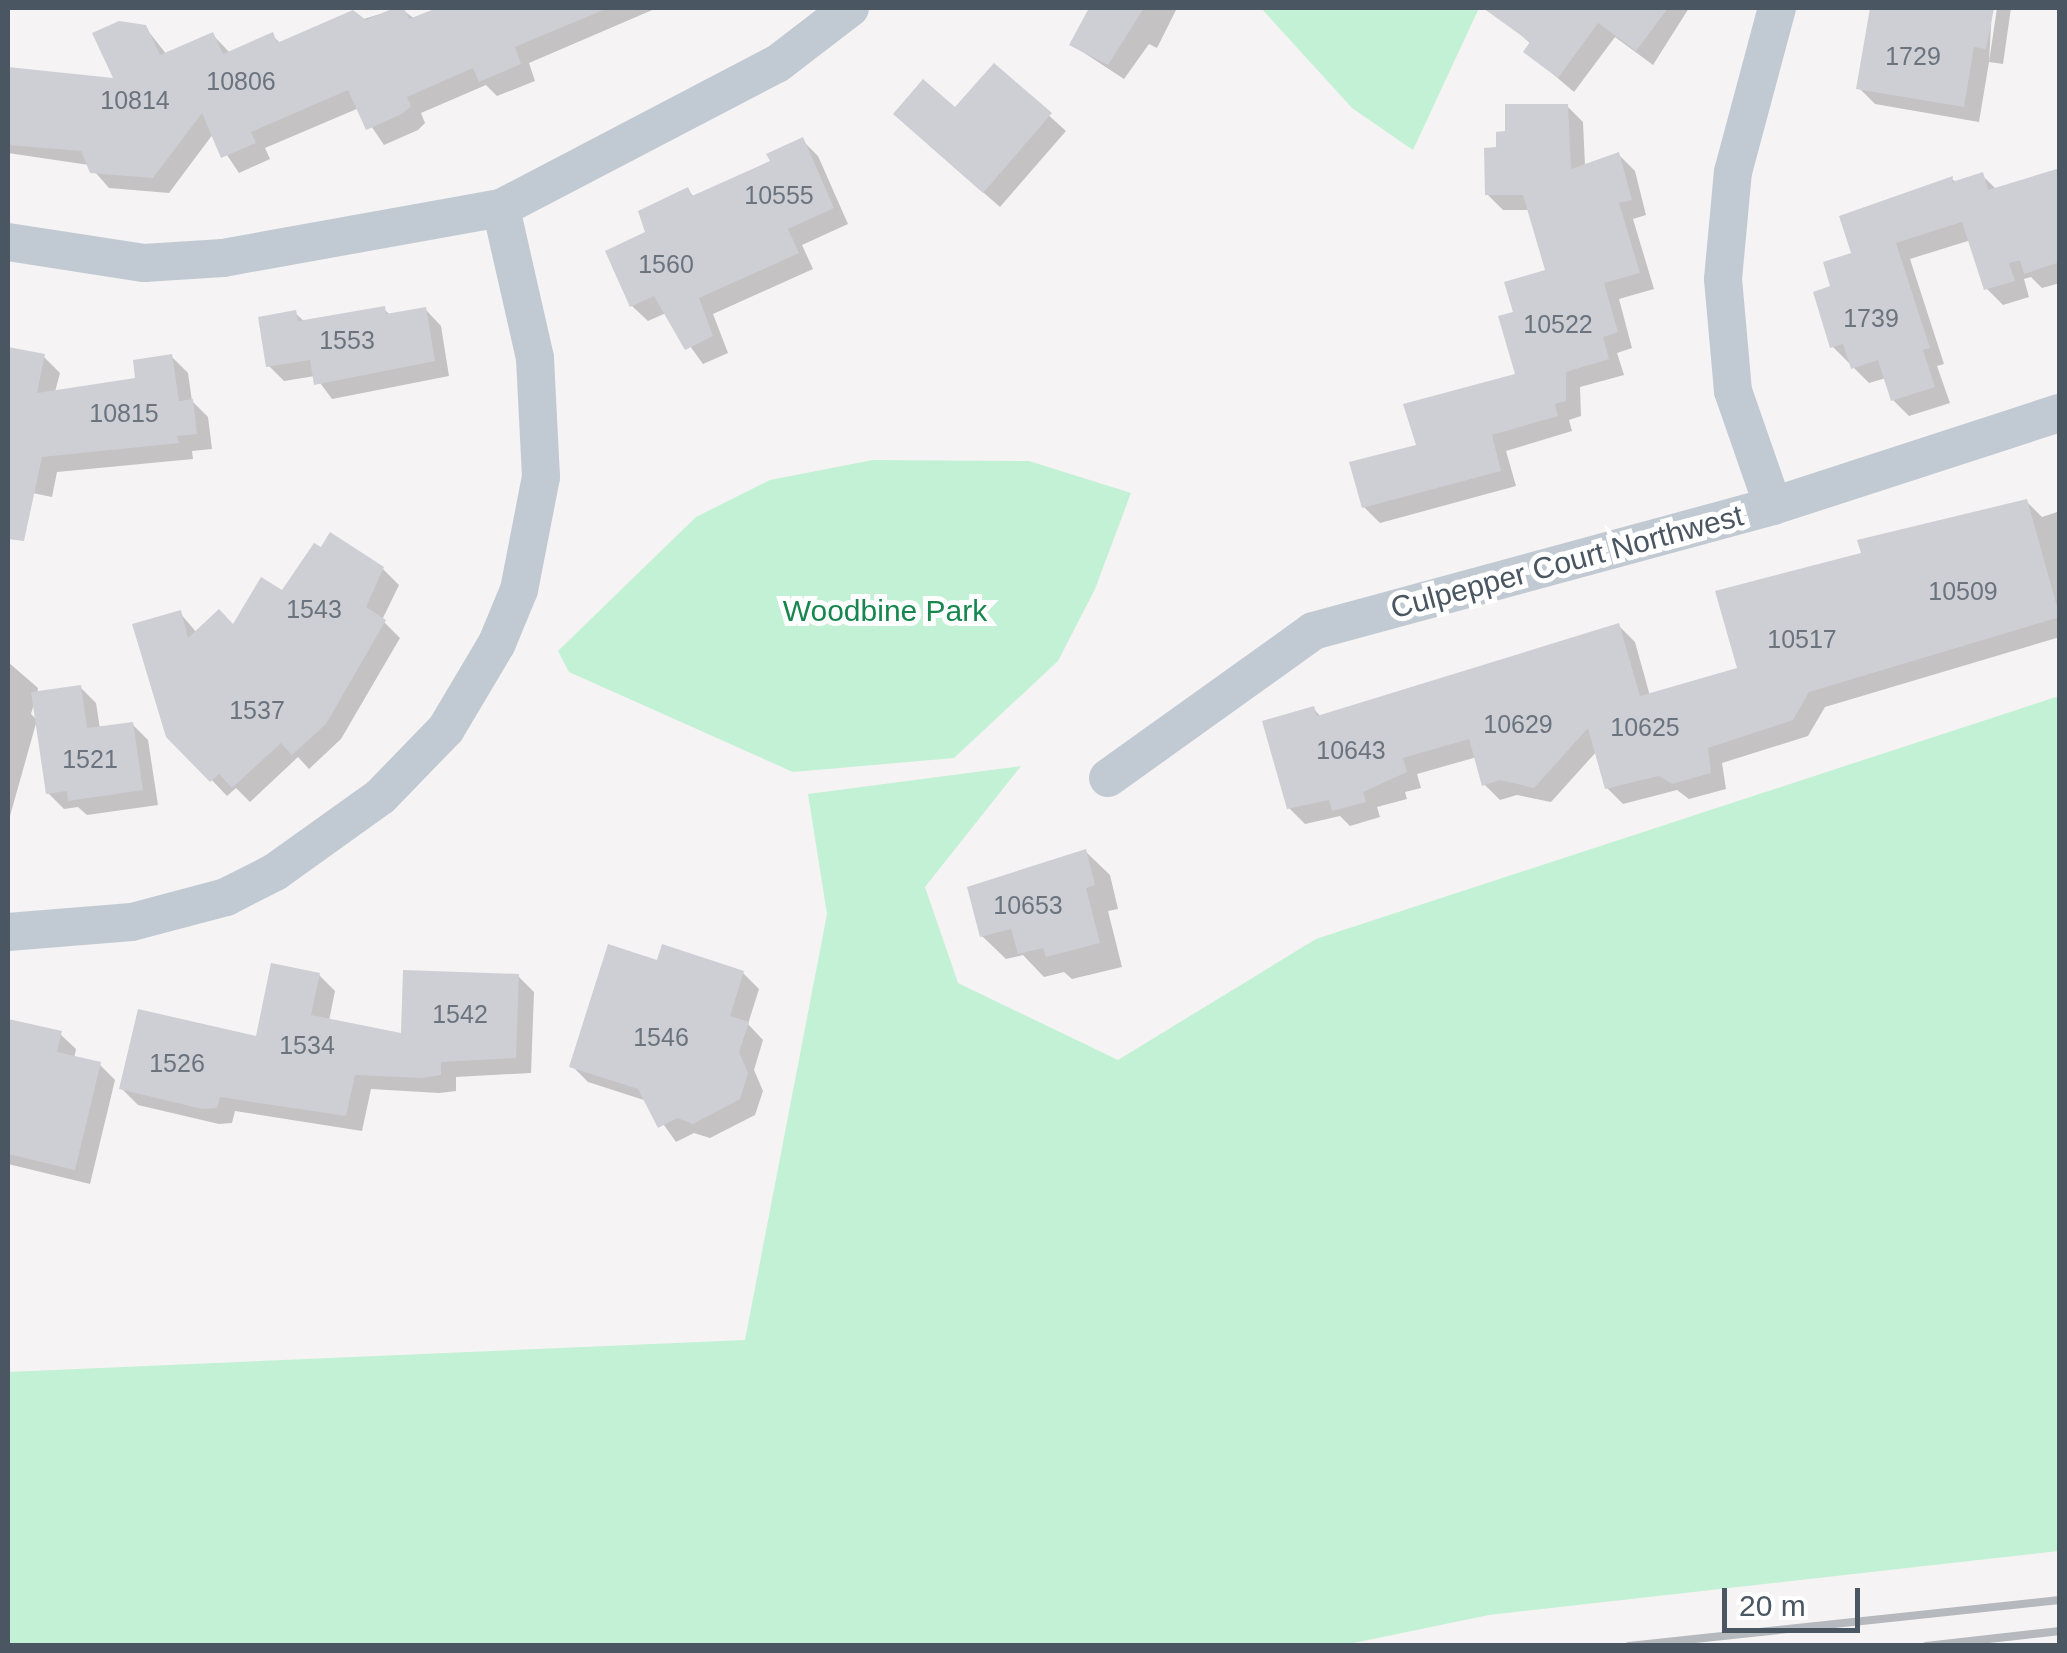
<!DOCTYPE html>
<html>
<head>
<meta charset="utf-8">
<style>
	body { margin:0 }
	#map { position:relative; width:2067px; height:1653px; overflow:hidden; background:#f5f3f3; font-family:Arial,sans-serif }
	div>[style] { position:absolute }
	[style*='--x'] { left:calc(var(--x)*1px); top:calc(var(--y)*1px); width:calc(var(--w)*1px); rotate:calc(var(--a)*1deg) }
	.green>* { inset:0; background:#c3f1d5 }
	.shadow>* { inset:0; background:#0003 }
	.building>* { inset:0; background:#cdcfd5 }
	.street>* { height:38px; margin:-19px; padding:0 19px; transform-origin:19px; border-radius:19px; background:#c1cad2 }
	.rail>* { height:8px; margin:-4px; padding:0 4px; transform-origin:4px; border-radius:4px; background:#b5b8bd }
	span { translate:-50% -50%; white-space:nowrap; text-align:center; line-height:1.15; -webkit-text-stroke:10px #fff; paint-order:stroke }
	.number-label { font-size:25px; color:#6b747e }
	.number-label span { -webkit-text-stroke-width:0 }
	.street-label { font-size:30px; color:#4a5661 }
	.park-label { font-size:30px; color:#17864f }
	.frame { position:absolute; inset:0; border:10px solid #4a5661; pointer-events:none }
	.scale { position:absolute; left:1722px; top:1588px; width:138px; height:45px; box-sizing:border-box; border:5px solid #4a5661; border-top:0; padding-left:12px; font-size:30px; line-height:35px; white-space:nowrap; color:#4a5661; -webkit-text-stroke:8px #fff; paint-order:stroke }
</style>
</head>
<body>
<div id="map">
	<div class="green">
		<i style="clip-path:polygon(1261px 8px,1479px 8px,1413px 150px,1352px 108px)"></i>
		<i style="clip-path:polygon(873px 460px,1029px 461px,1131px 493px,1095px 589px,1058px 661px,954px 758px,793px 772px,569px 672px,558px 651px,696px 517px,770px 480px)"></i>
		<i style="clip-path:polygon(2059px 696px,2059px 1551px,1489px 1615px,1339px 1646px,8px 1645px,8px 1372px,745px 1340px,827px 914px,808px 794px,1021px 766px,925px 887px,958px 983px,1118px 1060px,1316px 939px)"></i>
	</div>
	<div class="shadow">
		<i style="clip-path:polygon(400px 8px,415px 19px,443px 8px,657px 8px,529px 63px,535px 81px,497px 96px,486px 85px,421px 113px,425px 123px,418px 130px,384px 145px,359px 108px,265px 148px,270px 159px,239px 173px,213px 134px,169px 193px,109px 188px,89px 165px,8px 153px,8px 69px,117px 81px,145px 27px,167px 55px,213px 35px,230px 53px,272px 35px,281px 44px)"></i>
		<i style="clip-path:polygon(1092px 8px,1177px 8px,1157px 48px,1149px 44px,1124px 79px,1072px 45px)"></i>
		<i style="clip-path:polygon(1521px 8px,1689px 8px,1653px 65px,1615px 37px,1574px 92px,1527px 52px,1532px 45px,1509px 24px)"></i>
		<i style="clip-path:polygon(1873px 8px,1992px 8px,1989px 62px,1997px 8px,2011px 8px,2003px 64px,1989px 62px,1979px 122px,1875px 104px,1859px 88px)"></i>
		<i style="clip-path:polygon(994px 66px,1066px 131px,1000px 207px,912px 130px,955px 111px)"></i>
		<i style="clip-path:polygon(1567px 106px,1583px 122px,1585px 166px,1619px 155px,1635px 171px,1646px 215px,1633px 219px,1654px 289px,1619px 299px,1632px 348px,1617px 353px,1624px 375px,1580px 387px,1581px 416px,1569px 420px,1572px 431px,1506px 451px,1516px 486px,1380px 523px,1364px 507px,1420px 447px,1518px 376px,1516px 313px,1548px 272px,1530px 210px,1503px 210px,1487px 194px,1498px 150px)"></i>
		<i style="clip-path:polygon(802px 140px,818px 156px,848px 224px,802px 245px,813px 269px,713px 314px,728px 353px,703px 364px,666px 313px,648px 321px,632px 306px,649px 234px,688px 190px,695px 198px,773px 162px)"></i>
		<i style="clip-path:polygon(2060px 171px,2060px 283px,2042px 288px,2031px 277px,2024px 279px,2029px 297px,2003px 305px,1987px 289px,1971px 240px,1910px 259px,1944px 364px,1937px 366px,1950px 403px,1909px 416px,1893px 400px,1886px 378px,1869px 383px,1833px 347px,1833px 288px,1855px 254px,1952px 179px,1957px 183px,1982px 175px,1997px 190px)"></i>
		<i style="clip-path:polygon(384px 309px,391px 316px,426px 310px,441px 326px,449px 376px,332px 399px,315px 376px,284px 381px,268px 365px,295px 313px,305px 322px)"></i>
		<i style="clip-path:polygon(8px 350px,44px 357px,60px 373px,55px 392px,138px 380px,172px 357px,188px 373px,192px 401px,208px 417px,212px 449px,192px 451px,193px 459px,57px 472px,52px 497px,8px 488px)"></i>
		<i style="clip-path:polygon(2026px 501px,2042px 517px,2060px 511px,2060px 637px,1825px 707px,1808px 736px,1722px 763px,1726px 789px,1689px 799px,1677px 790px,1623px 804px,1607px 788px,1597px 751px,1551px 802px,1517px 795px,1500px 800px,1484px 784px,1477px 757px,1417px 774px,1421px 788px,1405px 792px,1407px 799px,1377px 807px,1380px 817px,1350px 826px,1340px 816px,1305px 824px,1289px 808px,1314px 709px,1322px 718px,1619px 626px,1635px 642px,1650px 696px,1740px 670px,1864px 555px,1860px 542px)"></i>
		<i style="clip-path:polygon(383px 569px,399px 585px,382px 620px,400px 638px,341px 739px,309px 769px,298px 757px,250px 802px,236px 788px,227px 796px,169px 735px,180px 613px,197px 633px,233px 627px,283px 593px)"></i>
		<i style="clip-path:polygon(8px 662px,38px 688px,37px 694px,80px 687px,96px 703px,100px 729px,132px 724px,148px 740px,158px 805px,87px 815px,78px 807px,64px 809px,48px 793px,35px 700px,31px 714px,37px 720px,8px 823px)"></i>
		<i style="clip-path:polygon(1086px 852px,1110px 875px,1118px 909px,1108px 911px,1122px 967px,1072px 979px,1064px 972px,1044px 977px,1023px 955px,1006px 959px,982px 936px)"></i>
		<i style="clip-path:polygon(659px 963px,743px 973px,759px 989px,748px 1024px,763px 1040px,754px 1070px,763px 1091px,755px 1115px,710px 1138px,694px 1133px,676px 1142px,647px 1101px,588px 1082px,572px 1066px)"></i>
		<i style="clip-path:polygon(319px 975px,335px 991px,329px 1021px,404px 1036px,518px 976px,534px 992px,531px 1073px,456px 1077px,456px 1091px,439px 1093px,371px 1089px,362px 1131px,235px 1111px,232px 1123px,219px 1124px,138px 1105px,122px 1089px,258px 1039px)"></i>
		<i style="clip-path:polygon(60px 1034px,76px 1049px,74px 1059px,99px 1064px,115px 1080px,90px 1184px,8px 1164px,8px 1036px)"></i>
	</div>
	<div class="building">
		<i style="clip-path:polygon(394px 8px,404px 8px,409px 19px,437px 8px,608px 8px,515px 47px,521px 64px,479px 82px,473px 68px,407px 97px,411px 106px,402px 114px,366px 130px,348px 90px,251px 132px,256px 143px,221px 158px,202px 113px,153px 178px,90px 173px,81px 151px,8px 145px,8px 67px,113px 78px,92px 33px,119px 21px,146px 25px,160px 55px,213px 32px,223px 54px,273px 32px,277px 43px,353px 10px,366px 20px)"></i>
		<i style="clip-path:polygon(1089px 8px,1144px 8px,1108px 65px,1069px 45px)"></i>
		<i style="clip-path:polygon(1483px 8px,1668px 8px,1636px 51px,1598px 23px,1558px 78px,1523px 52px,1530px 42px)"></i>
		<i style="clip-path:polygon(1870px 8px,1994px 8px,1986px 49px,1974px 47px,1964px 107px,1856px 89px)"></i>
		<i style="clip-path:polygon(994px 63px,1052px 113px,983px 193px,893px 114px,923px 79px,955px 107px)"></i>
		<i style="clip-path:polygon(1505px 104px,1568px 104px,1571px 169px,1619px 152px,1632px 200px,1619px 203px,1640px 273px,1604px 283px,1618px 332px,1603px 337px,1609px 359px,1566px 372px,1566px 401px,1555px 404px,1558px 416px,1492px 435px,1501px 471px,1362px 508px,1349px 462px,1416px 445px,1403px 404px,1515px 374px,1498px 316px,1513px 312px,1504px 282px,1545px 270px,1523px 195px,1485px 195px,1484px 148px,1496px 147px,1496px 132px,1505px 131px)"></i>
		<i style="clip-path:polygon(803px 137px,834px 208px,788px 229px,799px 253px,699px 298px,713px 336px,685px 350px,654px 296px,630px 307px,605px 251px,645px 232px,638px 211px,688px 187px,692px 196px,770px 161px,766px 154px)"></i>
		<i style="clip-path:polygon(2060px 168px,2060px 262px,2024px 274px,2020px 260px,2009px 263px,2015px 281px,1984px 290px,1962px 222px,1896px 243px,1930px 348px,1923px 350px,1935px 387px,1891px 401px,1878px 360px,1851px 369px,1843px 344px,1830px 348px,1813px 292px,1830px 286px,1823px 262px,1851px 253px,1839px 216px,1953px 176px,1952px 182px,1983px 172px,1988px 190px)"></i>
		<i style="clip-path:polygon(385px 306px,386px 314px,426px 307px,435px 361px,314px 385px,310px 360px,266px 367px,258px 317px,296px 310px,298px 321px)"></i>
		<i style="clip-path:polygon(8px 347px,45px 354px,37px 393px,135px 378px,133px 360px,172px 354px,179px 401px,193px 399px,197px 434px,177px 436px,179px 443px,42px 457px,24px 541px,8px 539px)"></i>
		<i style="clip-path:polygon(2027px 499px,2060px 617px,1809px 692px,1793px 720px,1708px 748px,1711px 773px,1672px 784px,1659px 776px,1605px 789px,1588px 728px,1534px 788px,1500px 780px,1482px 786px,1469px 739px,1403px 758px,1407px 772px,1363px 792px,1366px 802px,1332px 811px,1329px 800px,1287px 809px,1262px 721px,1314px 706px,1317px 716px,1619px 623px,1640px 696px,1737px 668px,1715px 591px,1861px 553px,1857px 540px)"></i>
		<i style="clip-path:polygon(330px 532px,384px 567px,366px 607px,386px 620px,326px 724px,292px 755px,281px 743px,232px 788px,219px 774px,210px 782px,166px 737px,132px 624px,181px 610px,188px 638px,219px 609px,233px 624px,261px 577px,282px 590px,314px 543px,321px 547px)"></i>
		<i style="clip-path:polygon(81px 685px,87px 728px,133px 722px,143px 790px,68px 801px,67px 791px,46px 794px,31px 692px)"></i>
		<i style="clip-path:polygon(1086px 849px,1095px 885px,1086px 888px,1100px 943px,1046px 957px,1043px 948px,1018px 954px,1011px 929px,980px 937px,967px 887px)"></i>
		<i style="clip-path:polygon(608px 944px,657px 960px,662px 944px,744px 971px,730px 1016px,749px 1022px,739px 1052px,748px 1073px,740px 1099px,693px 1124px,677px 1118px,658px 1128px,638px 1089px,569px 1067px)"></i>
		<i style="clip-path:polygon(271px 963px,320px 973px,311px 1015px,401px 1033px,403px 970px,519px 974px,516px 1058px,441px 1062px,441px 1075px,422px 1078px,355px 1075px,346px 1116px,220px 1097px,217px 1108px,202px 1109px,119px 1089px,138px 1009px,256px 1036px)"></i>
		<i style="clip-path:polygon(8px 1019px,62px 1031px,57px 1052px,101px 1062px,75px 1170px,8px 1154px)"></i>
	</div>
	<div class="street">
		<i style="--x:8;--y:242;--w:138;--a:8.8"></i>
		<i style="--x:144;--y:263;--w:79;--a:-3.6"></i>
		<i style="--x:223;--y:258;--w:282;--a:-10.2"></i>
		<i style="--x:501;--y:208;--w:311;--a:-27.6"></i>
		<i style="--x:777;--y:64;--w:92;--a:-37.5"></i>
		<i style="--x:1773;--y:506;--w:122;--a:-109.2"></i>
		<i style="--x:1733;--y:391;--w:112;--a:-95.1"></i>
		<i style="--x:1723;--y:279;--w:107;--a:-84.7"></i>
		<i style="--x:1733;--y:172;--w:170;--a:-75"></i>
		<i style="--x:1108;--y:778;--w:252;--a:-35.6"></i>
		<i style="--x:1313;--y:631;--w:477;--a:-15.2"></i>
		<i style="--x:1773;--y:506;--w:302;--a:-18"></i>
		<i style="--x:8;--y:932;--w:124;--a:-4.6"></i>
		<i style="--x:132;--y:922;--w:97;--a:-14.9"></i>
		<i style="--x:226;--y:897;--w:55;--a:-27"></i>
		<i style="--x:275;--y:872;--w:130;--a:-35.6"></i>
		<i style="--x:381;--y:796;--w:93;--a:-45.9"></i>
		<i style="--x:446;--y:729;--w:100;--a:-59.3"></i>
		<i style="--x:497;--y:643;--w:57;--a:-67.5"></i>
		<i style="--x:519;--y:590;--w:115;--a:-79"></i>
		<i style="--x:541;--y:477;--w:119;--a:-92.9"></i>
		<i style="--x:535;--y:358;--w:154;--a:-102.8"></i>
	</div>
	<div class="rail">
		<i style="--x:1629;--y:1646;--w:433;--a:-6.1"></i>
		<i style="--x:1926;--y:1646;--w:135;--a:-6.4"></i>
	</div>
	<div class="number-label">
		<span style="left:1913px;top:56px">1729</span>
		<span style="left:241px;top:81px">10806</span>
		<span style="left:135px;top:100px">10814</span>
		<span style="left:779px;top:195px">10555</span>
		<span style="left:666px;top:264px">1560</span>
		<span style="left:1871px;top:318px">1739</span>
		<span style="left:1558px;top:324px">10522</span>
		<span style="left:347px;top:340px">1553</span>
		<span style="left:124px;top:413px">10815</span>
		<span style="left:1963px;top:591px">10509</span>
		<span style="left:314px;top:609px">1543</span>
		<span style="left:1802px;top:639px">10517</span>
		<span style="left:257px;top:710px">1537</span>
		<span style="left:1518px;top:724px">10629</span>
		<span style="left:1645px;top:727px">10625</span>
		<span style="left:1351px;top:750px">10643</span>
		<span style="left:90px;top:759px">1521</span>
		<span style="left:1028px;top:905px">10653</span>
		<span style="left:460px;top:1014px">1542</span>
		<span style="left:661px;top:1037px">1546</span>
		<span style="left:307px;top:1045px">1534</span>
		<span style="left:177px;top:1063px">1526</span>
	</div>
	<div class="street-label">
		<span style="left:1567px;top:562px;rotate:-15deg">Culpepper Court Northwest</span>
	</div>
	<div class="park-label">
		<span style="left:885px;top:611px">Woodbine Park</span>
	</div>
	<div class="frame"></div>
	<div class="scale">20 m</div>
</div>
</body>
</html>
